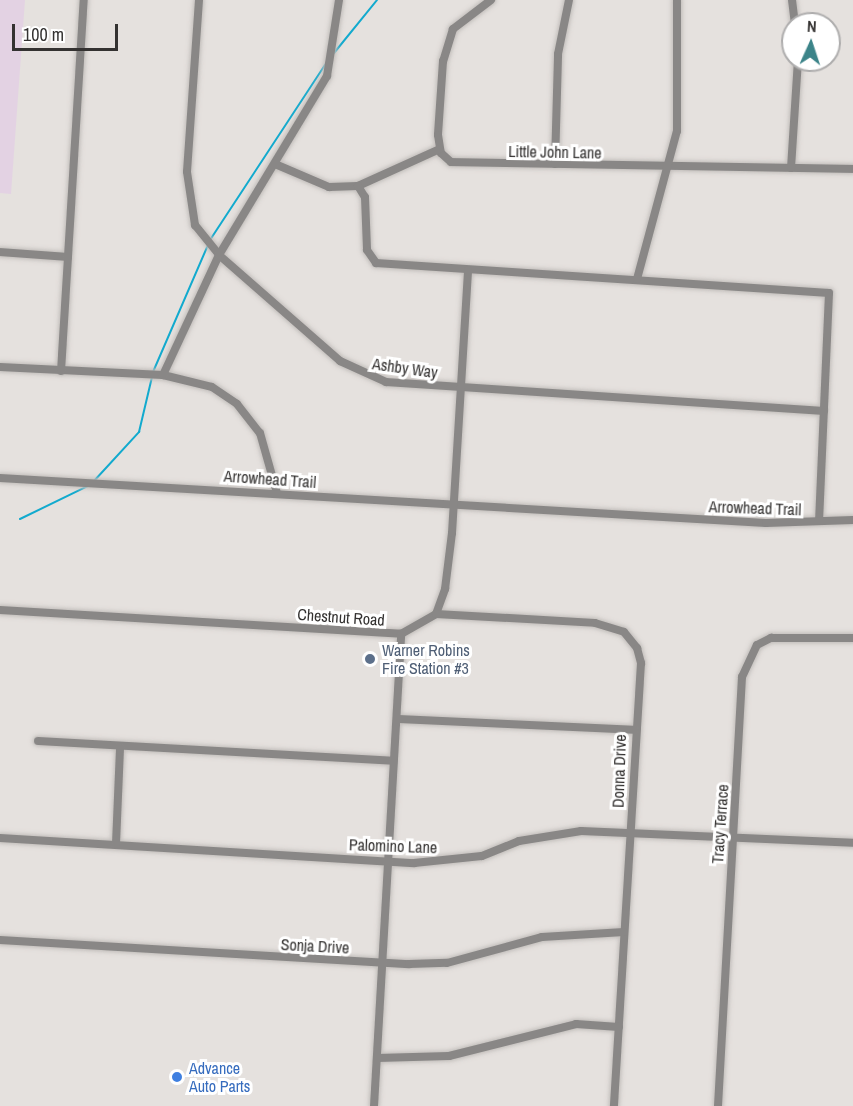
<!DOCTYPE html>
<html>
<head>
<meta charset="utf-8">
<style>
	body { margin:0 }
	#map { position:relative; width:853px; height:1106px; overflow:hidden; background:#e5e1de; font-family:"Archivo Narrow",sans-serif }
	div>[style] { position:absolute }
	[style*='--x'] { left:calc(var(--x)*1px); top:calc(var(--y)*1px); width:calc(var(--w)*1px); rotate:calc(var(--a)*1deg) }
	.education>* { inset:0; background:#e3d2e3 }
	.stream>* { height:2px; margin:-1px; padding:0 1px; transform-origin:1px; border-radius:1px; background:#12aace }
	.roads { filter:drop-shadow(0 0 2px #c2bebb) drop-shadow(0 0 2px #c2bebb) }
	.street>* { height:8px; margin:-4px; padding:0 4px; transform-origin:4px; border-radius:4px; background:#898786 }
	.dots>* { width:16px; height:16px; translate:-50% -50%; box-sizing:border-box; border:3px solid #fff; border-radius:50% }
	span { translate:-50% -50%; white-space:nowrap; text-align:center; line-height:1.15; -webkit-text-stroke:6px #fff; paint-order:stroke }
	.street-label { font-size:16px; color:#343231 }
	.service-label { font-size:16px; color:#4e5e75 }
	.left { translate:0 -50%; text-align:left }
	.shop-label { font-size:16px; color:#366cbe }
	.north { position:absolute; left:781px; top:12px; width:60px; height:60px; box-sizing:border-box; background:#fff; border:2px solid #aeadad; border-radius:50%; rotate:3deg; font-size:16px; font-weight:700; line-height:24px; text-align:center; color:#343231 }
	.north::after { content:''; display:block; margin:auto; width:21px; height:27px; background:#3c8489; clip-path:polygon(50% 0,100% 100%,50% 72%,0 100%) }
	.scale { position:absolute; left:12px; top:24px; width:106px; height:27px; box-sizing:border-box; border:3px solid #343231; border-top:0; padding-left:8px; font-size:18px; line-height:21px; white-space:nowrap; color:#343231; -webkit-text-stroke:4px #fff; paint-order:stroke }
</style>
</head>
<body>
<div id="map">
	<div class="education">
		<i style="clip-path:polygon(0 0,25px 0,11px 194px,0 193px)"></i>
	</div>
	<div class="stream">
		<i style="--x:334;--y:53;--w:68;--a:-50.9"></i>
		<i style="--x:210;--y:240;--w:213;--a:-56.7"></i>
		<i style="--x:153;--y:372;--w:138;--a:-66.6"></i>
		<i style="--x:94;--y:481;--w:67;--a:-47.4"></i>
		<i style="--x:139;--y:432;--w:57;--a:-76.7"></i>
		<i style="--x:20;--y:519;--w:78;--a:-25.9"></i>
	</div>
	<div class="roads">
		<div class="street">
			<i style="--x:199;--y:0;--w:172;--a:94"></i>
			<i style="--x:187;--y:172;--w:54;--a:81.4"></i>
			<i style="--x:195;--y:225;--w:38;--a:51"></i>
			<i style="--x:219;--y:255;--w:161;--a:41.2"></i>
			<i style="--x:340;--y:361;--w:51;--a:24.5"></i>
			<i style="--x:386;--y:382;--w:439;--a:3.8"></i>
			<i style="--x:491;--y:0;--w:48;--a:142.7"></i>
			<i style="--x:453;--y:29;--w:34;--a:107"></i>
			<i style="--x:443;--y:61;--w:74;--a:93.9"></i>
			<i style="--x:438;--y:135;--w:18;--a:81"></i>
			<i style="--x:441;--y:153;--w:13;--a:42"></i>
			<i style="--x:451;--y:162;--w:402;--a:1"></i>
			<i style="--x:792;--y:0;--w:24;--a:83"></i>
			<i style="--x:275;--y:164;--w:59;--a:23.1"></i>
			<i style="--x:329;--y:187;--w:29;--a:-2"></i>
			<i style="--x:358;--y:186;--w:90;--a:-24.3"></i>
			<i style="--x:555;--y:164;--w:110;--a:-88.4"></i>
			<i style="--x:558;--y:54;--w:55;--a:-78.5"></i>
			<i style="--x:791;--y:168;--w:108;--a:-86.3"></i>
			<i style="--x:358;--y:186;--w:13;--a:58"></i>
			<i style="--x:365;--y:197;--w:53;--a:87.8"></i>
			<i style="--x:367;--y:250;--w:16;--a:55"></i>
			<i style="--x:376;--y:263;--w:454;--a:3.8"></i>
			<i style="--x:829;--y:293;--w:225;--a:92.5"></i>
			<i style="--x:0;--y:252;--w:68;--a:4.2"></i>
			<i style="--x:637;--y:279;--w:153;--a:-74.9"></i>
			<i style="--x:677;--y:131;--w:131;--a:-90"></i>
			<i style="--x:0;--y:367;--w:163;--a:2.8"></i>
			<i style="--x:163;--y:375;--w:50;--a:13.8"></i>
			<i style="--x:212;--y:387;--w:30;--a:34"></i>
			<i style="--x:237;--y:404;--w:37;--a:52"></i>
			<i style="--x:260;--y:433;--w:62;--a:74.2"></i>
			<i style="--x:61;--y:371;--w:372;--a:-86.5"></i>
			<i style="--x:163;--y:375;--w:132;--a:-65"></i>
			<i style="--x:219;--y:255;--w:209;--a:-58.9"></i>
			<i style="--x:327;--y:76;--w:77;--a:-81"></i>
			<i style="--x:0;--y:478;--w:767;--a:3.36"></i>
			<i style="--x:766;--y:523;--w:87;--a:-2"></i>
			<i style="--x:0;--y:610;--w:402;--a:3.4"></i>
			<i style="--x:401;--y:634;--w:40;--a:-29.7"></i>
			<i style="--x:436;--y:614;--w:27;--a:-70"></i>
			<i style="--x:445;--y:589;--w:56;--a:-82.9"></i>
			<i style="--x:452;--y:533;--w:263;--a:-86.5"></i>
			<i style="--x:436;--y:614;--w:159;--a:3.2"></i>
			<i style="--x:595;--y:623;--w:30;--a:17"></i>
			<i style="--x:624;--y:632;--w:21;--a:51"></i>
			<i style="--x:637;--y:648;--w:16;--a:75"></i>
			<i style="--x:641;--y:663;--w:444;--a:93.5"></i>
			<i style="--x:397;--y:719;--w:238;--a:2.6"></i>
			<i style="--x:38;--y:741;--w:356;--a:3.2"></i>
			<i style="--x:0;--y:838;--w:415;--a:3.5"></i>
			<i style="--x:414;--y:863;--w:68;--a:-5.9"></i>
			<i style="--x:482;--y:856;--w:40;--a:-22"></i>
			<i style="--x:519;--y:841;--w:63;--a:-9.2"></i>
			<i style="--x:581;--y:831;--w:272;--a:2.5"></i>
			<i style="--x:116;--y:844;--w:97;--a:-87.6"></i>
			<i style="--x:0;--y:940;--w:410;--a:3.4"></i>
			<i style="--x:409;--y:964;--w:38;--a:-2"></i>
			<i style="--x:447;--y:963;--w:98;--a:-15.3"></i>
			<i style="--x:542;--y:937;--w:82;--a:-3.5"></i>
			<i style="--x:377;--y:1058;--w:72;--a:-1.6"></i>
			<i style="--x:449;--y:1056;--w:131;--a:-14.1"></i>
			<i style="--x:576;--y:1024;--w:43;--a:4"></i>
			<i style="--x:374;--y:1106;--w:473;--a:-86.7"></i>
			<i style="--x:718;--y:1106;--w:430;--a:-86.8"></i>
			<i style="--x:742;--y:677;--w:35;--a:-65"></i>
			<i style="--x:757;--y:645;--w:16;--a:-27"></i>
			<i style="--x:771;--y:638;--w:82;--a:0"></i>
		</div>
	</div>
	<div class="dots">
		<i style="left:370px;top:659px;background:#5c6f8a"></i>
		<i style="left:177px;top:1077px;background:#3f7fe0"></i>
	</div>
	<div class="street-label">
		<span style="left:555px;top:152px;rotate:1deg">Little John Lane</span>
		<span style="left:405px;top:368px;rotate:8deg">Ashby Way</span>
		<span style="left:270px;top:479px;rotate:4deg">Arrowhead Trail</span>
		<span style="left:755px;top:508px;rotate:2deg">Arrowhead Trail</span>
		<span style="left:341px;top:617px;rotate:4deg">Chestnut Road</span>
		<span style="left:619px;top:771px;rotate:-88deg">Donna Drive</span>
		<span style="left:720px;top:824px;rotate:-86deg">Tracy Terrace</span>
		<span style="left:393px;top:846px;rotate:2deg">Palomino Lane</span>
		<span style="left:315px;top:946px;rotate:3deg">Sonja Drive</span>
	</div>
	<div class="service-label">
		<span class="left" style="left:382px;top:659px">Warner Robins<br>Fire Station #3</span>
	</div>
	<div class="shop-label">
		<span class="left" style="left:189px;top:1077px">Advance<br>Auto Parts</span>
	</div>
	<div class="north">N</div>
	<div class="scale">100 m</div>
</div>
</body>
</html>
